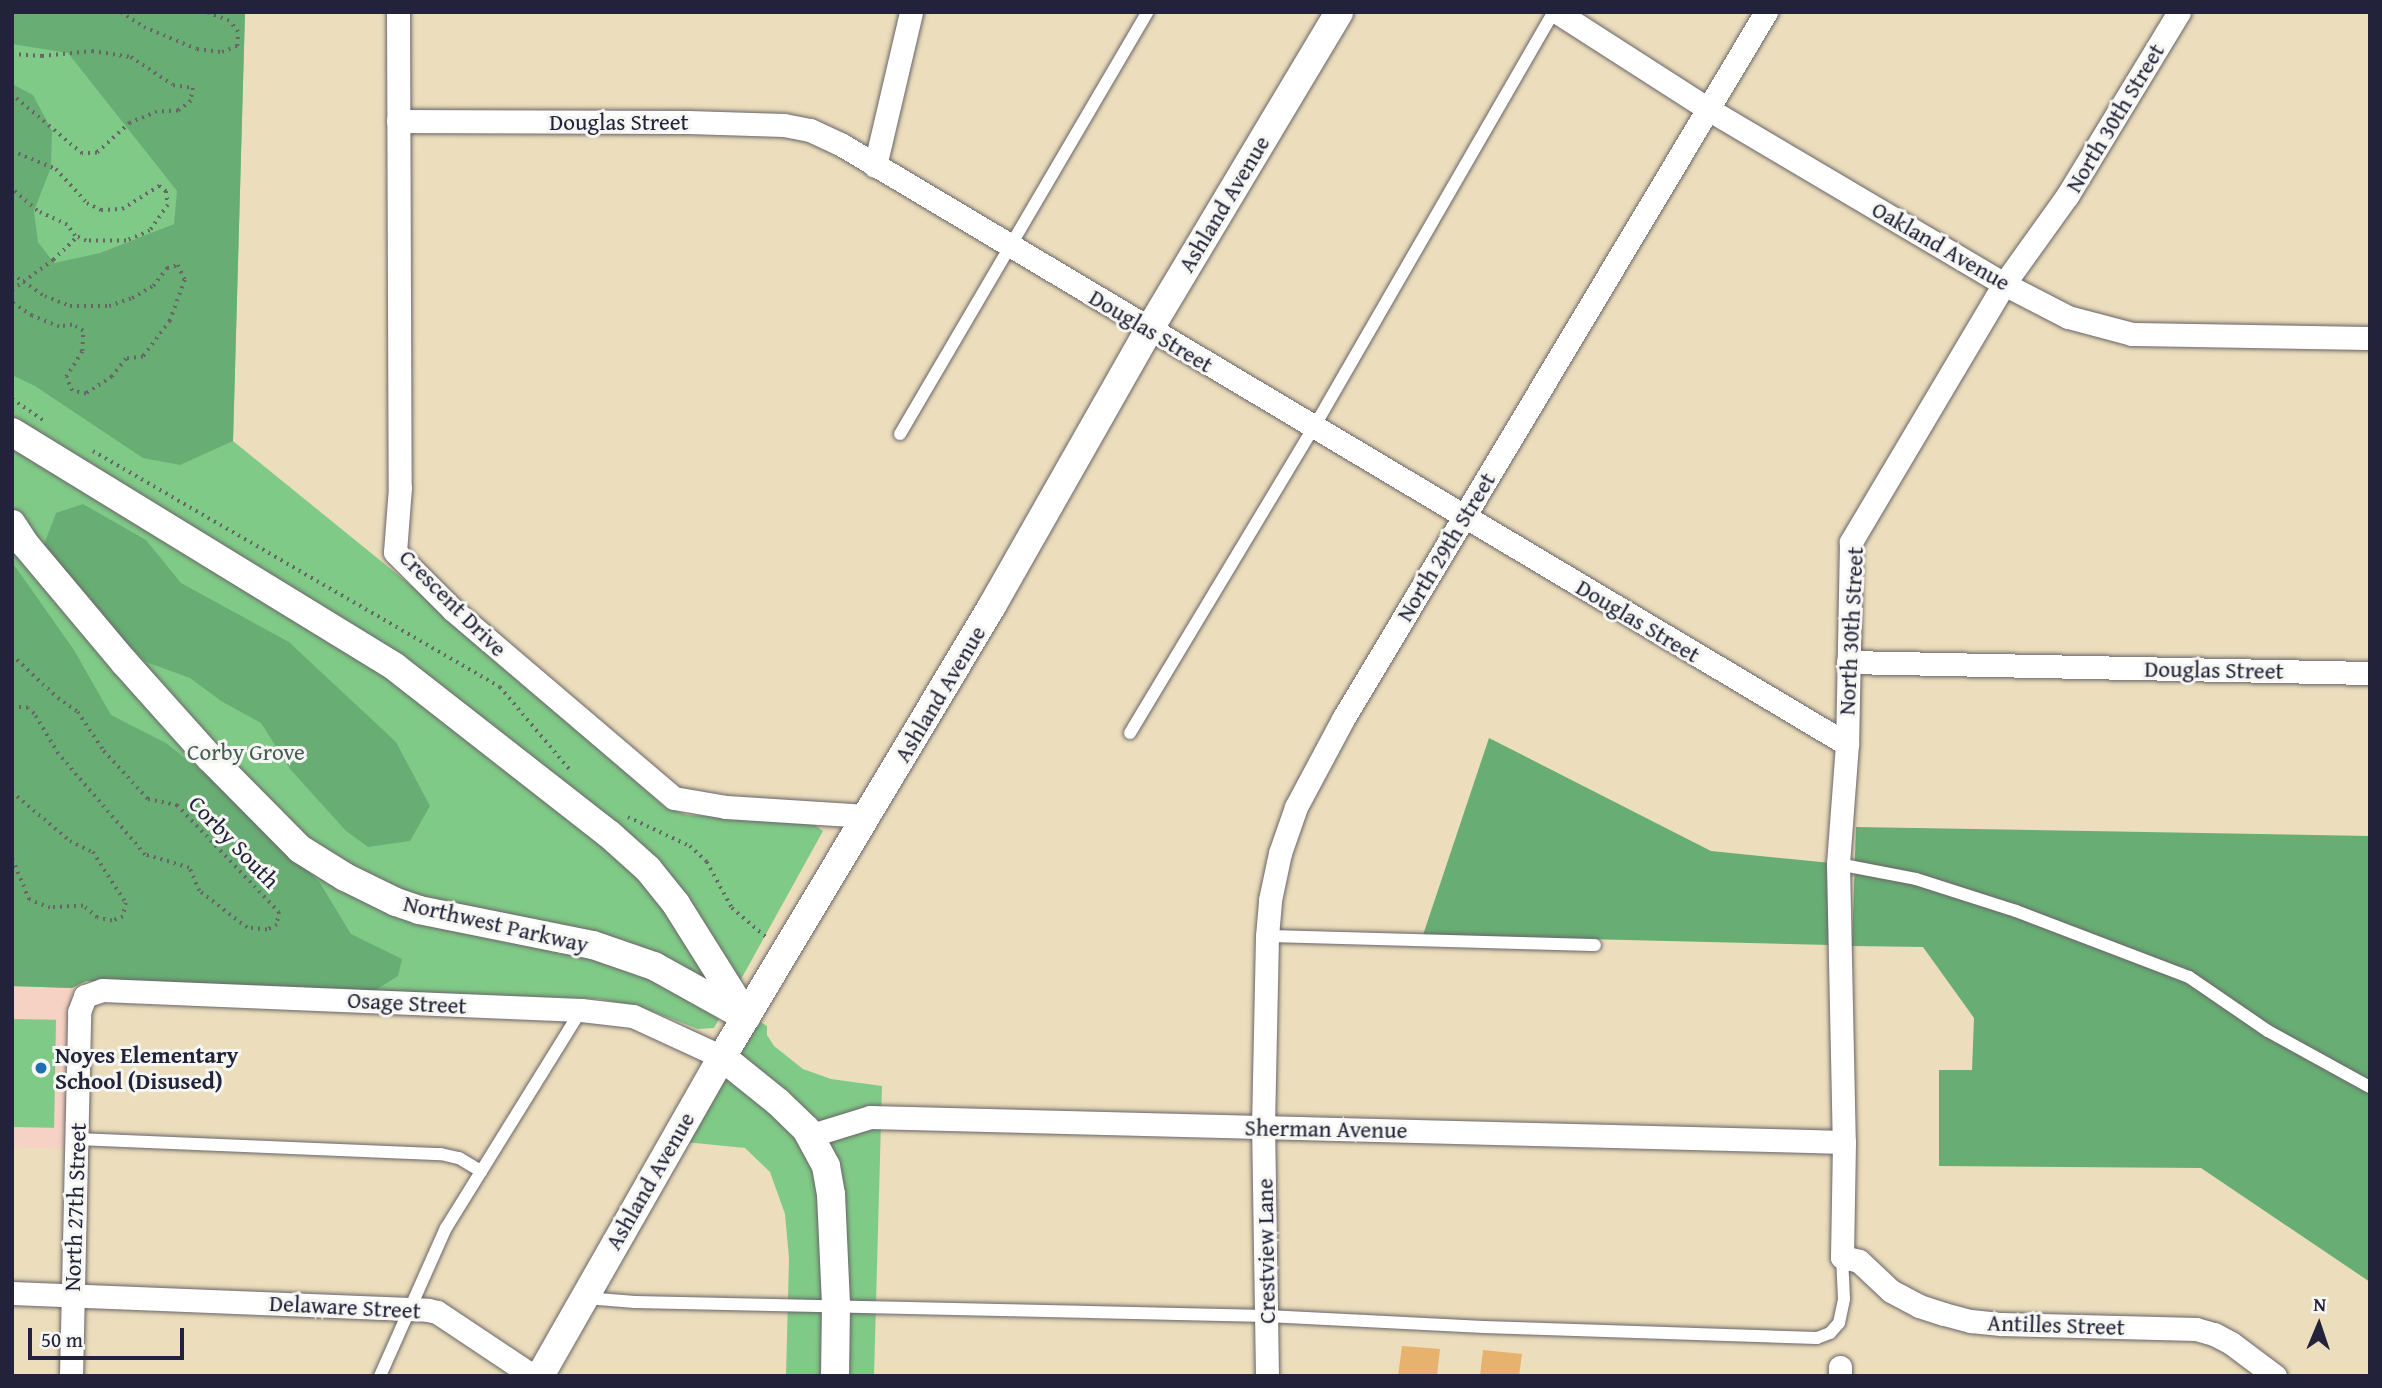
<!DOCTYPE html>
<html>
<head>
<meta charset="utf-8">
<style>
	body { margin:0 }
	#map { position:relative; width:2382px; height:1388px; overflow:hidden; background:#ecdebc; font-family:"Gentium Book Plus",serif }
	div>[style] { position:absolute }
	[style*='--x'] { left:calc(var(--x)*1px); top:calc(var(--y)*1px); width:calc(var(--w)*1px); rotate:calc(var(--a)*1deg) }
	.built>* { inset:0; background:#f5d2c3; transform-origin:0 0 }
	.green>* { inset:0; background:#80ca87; transform-origin:0 0 }
	.forest>* { inset:0; background:#68ae74 }
	.building>* { inset:0; background:#e6b26e }
	.path>* { height:3.5px; margin-top:-1.75px; transform-origin:0; background:repeating-linear-gradient(90deg,#696468 0 2px,transparent 0 7px) }
	.roads { filter:drop-shadow(0 0 2px #696468) drop-shadow(0 0 2px #696468) }
	.service>* { height:12px; margin:-6px; padding:0 6px; transform-origin:6px; border-radius:6px; background:#fff }
	.minor>* { height:23px; margin:-11.5px; padding:0 11.5px; transform-origin:11.5px; border-radius:11.5px; background:#fff }
	.tertiary>* { height:28px; margin:-14px; padding:0 14px; transform-origin:14px; border-radius:14px; background:#fff }
	.dots>* { width:19px; height:19px; translate:-50% -50%; box-sizing:border-box; border:4px solid #f6f6f2; border-radius:50% }
	span { translate:-50% -50%; white-space:nowrap; text-align:center; line-height:1.15; -webkit-text-stroke:6px #f6f6f2; paint-order:stroke }
	.street-label { font-size:23px; color:#22223b }
	.park-label { font-size:23px; color:#435d56 }
	.poi-label { font-size:23px; color:#22223b; font-weight:700 }
	.left { translate:0 -50%; text-align:left }
	.frame { position:absolute; inset:0; border:14px solid #22223b; pointer-events:none }
	.north { position:absolute; left:2284px; top:1290px; width:70px; height:70px; -webkit-text-stroke:5px #f6f6f2; paint-order:stroke; rotate:2deg; font-size:19px; font-weight:700; line-height:28px; text-align:center; color:#22223b }
	.north::after { content:''; display:block; margin:auto; width:24px; height:32px; background:#22223b; clip-path:polygon(50% 0,100% 100%,50% 72%,0 100%) }
	.scale { position:absolute; left:28px; top:1328px; width:156px; height:32px; box-sizing:border-box; border:4px solid #22223b; border-top:0; padding-left:9px; font-size:21px; line-height:24px; white-space:nowrap; color:#22223b; -webkit-text-stroke:5px #f6f6f2; paint-order:stroke }
</style>
</head>
<body>
<div id="map">
	<div class="built">
		<i style="left:12px;top:986px;width:60px;height:161px;rotate:2deg"></i>
	</div>
	<div class="green">
		<i style="clip-path:polygon(12px 12px,245px 12px,233px 441px,408px 583px,665px 807px,687px 815px,811px 822px,823px 831px,714px 1028px,698px 1029px,641px 1007px,599px 999px,86px 981px,72px 988px,12px 986px)"></i>
		<i style="left:12px;top:1019px;width:44px;height:108px;rotate:1deg"></i>
		<i style="clip-path:polygon(759px 1021px,767px 1026px,767px 1035px,774px 1046px,803px 1069px,831px 1079px,882px 1086px,874px 1376px,786px 1376px,789px 1258px,785px 1214px,770px 1172px,745px 1148px,685px 1142px)"></i>
	</div>
	<div class="forest">
		<i style="clip-path:polygon(12px 12px,245px 12px,233px 441px,180px 465px,143px 458px,35px 386px,12px 375px,12px 84px,33px 95px,52px 131px,51px 167px,34px 211px,38px 242px,54px 263px,100px 253px,174px 224px,177px 191px,68px 53px,12px 44px)"></i>
		<i style="clip-path:polygon(83px 504px,146px 540px,181px 583px,289px 642px,396px 742px,430px 806px,410px 841px,368px 847px,346px 831px,290px 769px,261px 723px,221px 701px,190px 678px,146px 662px,96px 613px,43px 547px,56px 513px)"></i>
		<i style="clip-path:polygon(12px 562px,74px 650px,111px 715px,166px 743px,232px 796px,320px 883px,351px 934px,402px 959px,398px 976px,374px 991px,86px 981px,72px 988px,12px 986px)"></i>
		<i style="clip-path:polygon(1489px 738px,1711px 851px,1831px 863px,1830px 945px,1423px 935px)"></i>
		<i style="clip-path:polygon(1856px 827px,2370px 836px,2370px 1282px,2201px 1168px,1939px 1166px,1939px 1070px,1972px 1070px,1974px 1018px,1923px 947px,1852px 946px)"></i>
	</div>
	<div class="building">
		<i style="clip-path:polygon(1402px 1346px,1440px 1349px,1437px 1376px,1398px 1376px)"></i>
		<i style="clip-path:polygon(1483px 1350px,1522px 1354px,1519px 1376px,1480px 1376px)"></i>
	</div>
	<div class="path">
		<i style="--x:121;--y:12;--w:27;--a:33"></i>
		<i style="--x:144;--y:27;--w:57;--a:22.5"></i>
		<i style="--x:197;--y:49;--w:25;--a:7"></i>
		<i style="--x:222;--y:52;--w:16;--a:-22"></i>
		<i style="--x:237;--y:46;--w:14;--a:-86"></i>
		<i style="--x:238;--y:32;--w:14;--a:-129"></i>
		<i style="--x:229;--y:21;--w:26;--a:-159"></i>
		<i style="--x:12;--y:54;--w:30;--a:4"></i>
		<i style="--x:42;--y:56;--w:50;--a:-5.7"></i>
		<i style="--x:92;--y:51;--w:39;--a:9"></i>
		<i style="--x:131;--y:57;--w:50;--a:33.7"></i>
		<i style="--x:173;--y:85;--w:20;--a:9"></i>
		<i style="--x:193;--y:88;--w:13;--a:99"></i>
		<i style="--x:191;--y:101;--w:16;--a:142"></i>
		<i style="--x:178;--y:111;--w:21;--a:177"></i>
		<i style="--x:157;--y:112;--w:29;--a:158"></i>
		<i style="--x:130;--y:123;--w:45;--a:137.7"></i>
		<i style="--x:97;--y:153;--w:15;--a:176"></i>
		<i style="--x:82;--y:154;--w:92;--a:-139.9"></i>
		<i style="--x:12;--y:151;--w:48;--a:22.2"></i>
		<i style="--x:56;--y:169;--w:46;--a:47.6"></i>
		<i style="--x:87;--y:203;--w:16;--a:27"></i>
		<i style="--x:101;--y:210;--w:21;--a:-3"></i>
		<i style="--x:122;--y:209;--w:44;--a:-31.9"></i>
		<i style="--x:159;--y:186;--w:9;--a:36"></i>
		<i style="--x:166;--y:191;--w:14;--a:82"></i>
		<i style="--x:168;--y:205;--w:32;--a:125"></i>
		<i style="--x:150;--y:231;--w:26;--a:157"></i>
		<i style="--x:126;--y:241;--w:40;--a:180"></i>
		<i style="--x:86;--y:241;--w:12;--a:-156"></i>
		<i style="--x:75;--y:236;--w:14;--a:-126"></i>
		<i style="--x:67;--y:225;--w:33;--a:-155"></i>
		<i style="--x:37;--y:211;--w:33;--a:-139"></i>
		<i style="--x:12;--y:274;--w:40;--a:34"></i>
		<i style="--x:45;--y:296;--w:27;--a:22"></i>
		<i style="--x:70;--y:306;--w:39;--a:0"></i>
		<i style="--x:109;--y:306;--w:24;--a:-19"></i>
		<i style="--x:132;--y:298;--w:24;--a:-30"></i>
		<i style="--x:153;--y:286;--w:23;--a:-52"></i>
		<i style="--x:167;--y:268;--w:11;--a:-15"></i>
		<i style="--x:178;--y:265;--w:17;--a:65"></i>
		<i style="--x:185;--y:280;--w:44;--a:110.1"></i>
		<i style="--x:170;--y:321;--w:45;--a:126.9"></i>
		<i style="--x:143;--y:357;--w:17;--a:173"></i>
		<i style="--x:126;--y:359;--w:23;--a:128"></i>
		<i style="--x:112;--y:377;--w:31;--a:147"></i>
		<i style="--x:86;--y:394;--w:14;--a:-168"></i>
		<i style="--x:72;--y:391;--w:15;--a:-113"></i>
		<i style="--x:66;--y:377;--w:31;--a:-58"></i>
		<i style="--x:82;--y:351;--w:20;--a:-87"></i>
		<i style="--x:83;--y:331;--w:13;--a:-151"></i>
		<i style="--x:72;--y:325;--w:13;--a:171"></i>
		<i style="--x:59;--y:327;--w:29;--a:-158"></i>
		<i style="--x:32;--y:316;--w:24;--a:-147"></i>
		<i style="--x:12;--y:290;--w:51;--a:-36.2"></i>
		<i style="--x:53;--y:260;--w:33;--a:-44"></i>
		<i style="--x:12;--y:399;--w:40;--a:34"></i>
		<i style="--x:93;--y:451;--w:470;--a:30.1"></i>
		<i style="--x:500;--y:687;--w:110;--a:49.8"></i>
		<i style="--x:12;--y:655;--w:63;--a:43.1"></i>
		<i style="--x:58;--y:698;--w:24;--a:35"></i>
		<i style="--x:78;--y:712;--w:47;--a:56.3"></i>
		<i style="--x:104;--y:751;--w:65;--a:47.5"></i>
		<i style="--x:148;--y:799;--w:30;--a:12"></i>
		<i style="--x:177;--y:805;--w:148;--a:46.4"></i>
		<i style="--x:279;--y:912;--w:13;--a:99"></i>
		<i style="--x:277;--y:925;--w:11;--a:153"></i>
		<i style="--x:267;--y:930;--w:20;--a:-174"></i>
		<i style="--x:247;--y:928;--w:61;--a:-142.4"></i>
		<i style="--x:199;--y:891;--w:25;--a:-113"></i>
		<i style="--x:189;--y:868;--w:46;--a:-163.5"></i>
		<i style="--x:145;--y:855;--w:133;--a:-130.7"></i>
		<i style="--x:58;--y:754;--w:47;--a:-121"></i>
		<i style="--x:34;--y:714;--w:8;--a:-135"></i>
		<i style="--x:28;--y:708;--w:16;--a:-176"></i>
		<i style="--x:12;--y:792;--w:76;--a:40.2"></i>
		<i style="--x:70;--y:841;--w:25;--a:26"></i>
		<i style="--x:93;--y:852;--w:61;--a:57.1"></i>
		<i style="--x:126;--y:903;--w:14;--a:102"></i>
		<i style="--x:123;--y:917;--w:12;--a:160"></i>
		<i style="--x:112;--y:921;--w:15;--a:-169"></i>
		<i style="--x:97;--y:918;--w:18;--a:-139"></i>
		<i style="--x:83;--y:906;--w:33;--a:177"></i>
		<i style="--x:50;--y:908;--w:22;--a:-159"></i>
		<i style="--x:29;--y:900;--w:44;--a:-112.5"></i>
		<i style="--x:628;--y:817;--w:68;--a:25.1"></i>
		<i style="--x:690;--y:846;--w:23;--a:43"></i>
		<i style="--x:707;--y:862;--w:52;--a:61.5"></i>
		<i style="--x:732;--y:908;--w:45;--a:40.5"></i>
	</div>
	<div class="roads">
		<div class="service">
			<i style="--x:900;--y:434;--w:489;--a:-59.6"></i>
			<i style="--x:1130;--y:733;--w:357;--a:-59"></i>
			<i style="--x:1314;--y:427;--w:479;--a:-60"></i>
			<i style="--x:1838;--y:864;--w:79;--a:10.9"></i>
			<i style="--x:1916;--y:879;--w:105;--a:17.7"></i>
			<i style="--x:2016;--y:911;--w:185;--a:20.9"></i>
			<i style="--x:2189;--y:977;--w:96;--a:34.4"></i>
			<i style="--x:2268;--y:1031;--w:116;--a:28.8"></i>
			<i style="--x:1267;--y:936;--w:328;--a:1.6"></i>
			<i style="--x:77;--y:1139;--w:364;--a:2.4"></i>
			<i style="--x:441;--y:1154;--w:18;--a:13"></i>
			<i style="--x:459;--y:1158;--w:26;--a:31"></i>
			<i style="--x:586;--y:1298;--w:49;--a:4.7"></i>
			<i style="--x:635;--y:1302;--w:632;--a:1.27"></i>
			<i style="--x:1267;--y:1316;--w:217;--a:2.9"></i>
			<i style="--x:1484;--y:1327;--w:333;--a:1.9"></i>
			<i style="--x:1817;--y:1338;--w:14;--a:-21"></i>
			<i style="--x:1830;--y:1333;--w:13;--a:-48"></i>
			<i style="--x:1839;--y:1323;--w:25;--a:-78"></i>
			<i style="--x:1844;--y:1299;--w:42;--a:-92.7"></i>
			<i style="--x:380;--y:1376;--w:162;--a:-66"></i>
			<i style="--x:446;--y:1228;--w:256;--a:-58.2"></i>
		</div>
		<div class="minor">
			<i style="--x:398;--y:12;--w:475;--a:89.8"></i>
			<i style="--x:400;--y:487;--w:65;--a:94.4"></i>
			<i style="--x:395;--y:552;--w:82;--a:45"></i>
			<i style="--x:453;--y:610;--w:290;--a:40.4"></i>
			<i style="--x:674;--y:798;--w:53;--a:9.8"></i>
			<i style="--x:726;--y:807;--w:141;--a:3.7"></i>
			<i style="--x:1557;--y:12;--w:179;--a:32.7"></i>
			<i style="--x:1708;--y:109;--w:344;--a:30.6"></i>
			<i style="--x:2004;--y:284;--w:72;--a:27.3"></i>
			<i style="--x:2068;--y:317;--w:66;--a:14.9"></i>
			<i style="--x:2132;--y:334;--w:238;--a:1"></i>
			<i style="--x:2179;--y:12;--w:215;--a:121.3"></i>
			<i style="--x:2067;--y:196;--w:108;--a:125.6"></i>
			<i style="--x:2004;--y:284;--w:300;--a:120.7"></i>
			<i style="--x:1851;--y:542;--w:202;--a:91.1"></i>
			<i style="--x:1847;--y:744;--w:120;--a:94.3"></i>
			<i style="--x:1838;--y:864;--w:278;--a:88.8"></i>
			<i style="--x:1844;--y:1142;--w:115;--a:91"></i>
			<i style="--x:1842;--y:1257;--w:17;--a:13"></i>
			<i style="--x:1859;--y:1261;--w:44;--a:43.2"></i>
			<i style="--x:1891;--y:1291;--w:32;--a:28"></i>
			<i style="--x:1919;--y:1306;--w:26;--a:18"></i>
			<i style="--x:1944;--y:1314;--w:28;--a:15"></i>
			<i style="--x:1971;--y:1321;--w:30;--a:6"></i>
			<i style="--x:2001;--y:1324;--w:195;--a:1.5"></i>
			<i style="--x:2196;--y:1329;--w:19;--a:16"></i>
			<i style="--x:2214;--y:1334;--w:19;--a:28"></i>
			<i style="--x:2231;--y:1343;--w:55;--a:36.9"></i>
			<i style="--x:398;--y:121;--w:290;--a:0.2"></i>
			<i style="--x:688;--y:122;--w:96;--a:1.8"></i>
			<i style="--x:784;--y:125;--w:26;--a:11"></i>
			<i style="--x:810;--y:130;--w:35;--a:25"></i>
			<i style="--x:842;--y:145;--w:1170;--a:30.8"></i>
			<i style="--x:875;--y:166;--w:158;--a:-76.8"></i>
			<i style="--x:1848;--y:662;--w:522;--a:1.21"></i>
			<i style="--x:812;--y:1135;--w:61;--a:-17.2"></i>
			<i style="--x:870;--y:1117;--w:974;--a:1.47"></i>
			<i style="--x:12;--y:1293;--w:416;--a:2.3"></i>
			<i style="--x:428;--y:1310;--w:9;--a:13"></i>
			<i style="--x:437;--y:1312;--w:115;--a:33.7"></i>
			<i style="--x:71;--y:1376;--w:364;--a:-88.7"></i>
			<i style="--x:79;--y:1012;--w:17;--a:-69"></i>
			<i style="--x:85;--y:996;--w:18;--a:-19"></i>
			<i style="--x:102;--y:990;--w:479;--a:2.4"></i>
			<i style="--x:581;--y:1010;--w:52;--a:6.6"></i>
			<i style="--x:633;--y:1016;--w:98;--a:24.7"></i>
			<i style="--x:1267;--y:1376;--w:249;--a:-90.9"></i>
			<i style="--x:1263;--y:1127;--w:191;--a:-88.8"></i>
			<i style="--x:1267;--y:936;--w:36;--a:-85"></i>
			<i style="--x:1270;--y:900;--w:48;--a:-78"></i>
			<i style="--x:1280;--y:853;--w:49;--a:-70.8"></i>
			<i style="--x:1296;--y:807;--w:100;--a:-61.9"></i>
			<i style="--x:1343;--y:719;--w:824;--a:-59.11"></i>
			<i style="--x:1840;--y:1376;--w:9;--a:-90"></i>
		</div>
		<div class="tertiary">
			<i style="--x:12;--y:432;--w:449;--a:31.5"></i>
			<i style="--x:395;--y:667;--w:271;--a:38"></i>
			<i style="--x:609;--y:834;--w:52;--a:41.9"></i>
			<i style="--x:648;--y:869;--w:45;--a:51.3"></i>
			<i style="--x:676;--y:904;--w:133;--a:57.9"></i>
			<i style="--x:12;--y:524;--w:24;--a:57"></i>
			<i style="--x:25;--y:544;--w:155;--a:50"></i>
			<i style="--x:125;--y:663;--w:127;--a:48.2"></i>
			<i style="--x:210;--y:758;--w:128;--a:45.3"></i>
			<i style="--x:300;--y:849;--w:53;--a:31.9"></i>
			<i style="--x:345;--y:877;--w:57;--a:26.1"></i>
			<i style="--x:396;--y:902;--w:24;--a:19"></i>
			<i style="--x:419;--y:910;--w:177;--a:11.4"></i>
			<i style="--x:593;--y:945;--w:65;--a:19"></i>
			<i style="--x:654;--y:966;--w:103;--a:29.1"></i>
			<i style="--x:722;--y:1057;--w:72;--a:38.8"></i>
			<i style="--x:778;--y:1102;--w:39;--a:44"></i>
			<i style="--x:806;--y:1129;--w:42;--a:61.6"></i>
			<i style="--x:826;--y:1166;--w:28;--a:80"></i>
			<i style="--x:831;--y:1194;--w:111;--a:87.4"></i>
			<i style="--x:836;--y:1305;--w:71;--a:90.8"></i>
			<i style="--x:540;--y:1376;--w:367;--a:-60.3"></i>
			<i style="--x:722;--y:1057;--w:526;--a:-59.09"></i>
			<i style="--x:992;--y:606;--w:318;--a:-60.4"></i>
			<i style="--x:1149;--y:330;--w:370;--a:-59.1"></i>
		</div>
	</div>
	<div class="dots">
		<i style="left:41px;top:1068px;background:#1f6fb2"></i>
	</div>
	<div class="street-label">
		<span style="left:2115px;top:118px;rotate:-59deg">North 30th Street</span>
		<span style="left:619px;top:122px">Douglas Street</span>
		<span style="left:1224px;top:204px;rotate:-59deg">Ashland Avenue</span>
		<span style="left:1941px;top:246px;rotate:30deg">Oakland Avenue</span>
		<span style="left:1151px;top:331px;rotate:31deg">Douglas Street</span>
		<span style="left:1446px;top:547px;rotate:-59deg">North 29th Street</span>
		<span style="left:453px;top:603px;rotate:45deg">Crescent Drive</span>
		<span style="left:1638px;top:621px;rotate:31deg">Douglas Street</span>
		<span style="left:1851px;top:631px;rotate:-87deg">North 30th Street</span>
		<span style="left:2214px;top:670px;rotate:1deg">Douglas Street</span>
		<span style="left:940px;top:694px;rotate:-59deg">Ashland Avenue</span>
		<span style="left:234px;top:842px;rotate:46deg">Corby South</span>
		<span style="left:496px;top:924px;rotate:13deg">Northwest Parkway</span>
		<span style="left:407px;top:1003px;rotate:3deg">Osage Street</span>
		<span style="left:1326px;top:1129px;rotate:1deg">Sherman Avenue</span>
		<span style="left:650px;top:1181px;rotate:-60deg">Ashland Avenue</span>
		<span style="left:75px;top:1207px;rotate:-88deg">North 27th Street</span>
		<span style="left:1266px;top:1251px;rotate:-91deg">Crestview Lane</span>
		<span style="left:345px;top:1307px;rotate:3deg">Delaware Street</span>
		<span style="left:2056px;top:1325px;rotate:2deg">Antilles Street</span>
	</div>
	<div class="park-label">
		<span style="left:246px;top:752px">Corby Grove</span>
	</div>
	<div class="poi-label">
		<span class="left" style="left:55px;top:1068px">Noyes Elementary<br>School (Disused)</span>
	</div>
	<div class="frame"></div>
	<div class="north">N</div>
	<div class="scale">50 m</div>
</div>
</body>
</html>
